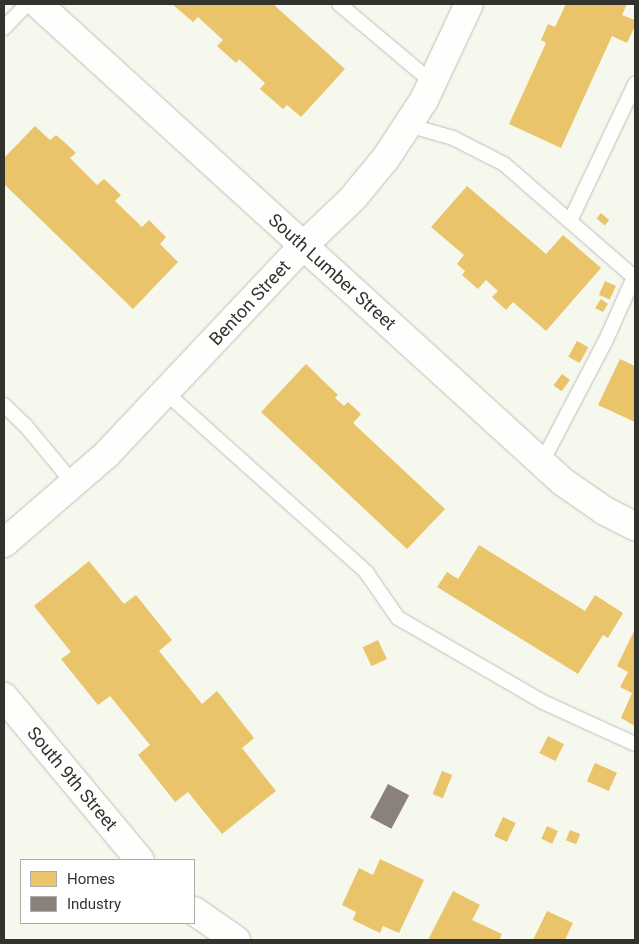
<!DOCTYPE html>
<html>
<head>
<meta charset="utf-8">
<style>
	body { margin:0 }
	#map { position:relative; width:639px; height:944px; overflow:hidden; background:#f6f8ee; font-family:Roboto,sans-serif }
	div>[style] { position:absolute }
	[style*='--x'] { left:calc(var(--x)*1px); top:calc(var(--y)*1px); width:calc(var(--w)*1px); rotate:calc(var(--a)*1deg) }
	.homes>* { inset:0; background:#e9c46a; transform-origin:0 0 }
	.industry>* { inset:0; background:#8a817c; transform-origin:0 0 }
	.roads { filter:drop-shadow(0 0 1px #bdbfb7) drop-shadow(0 0 1px #bdbfb7) }
	.lane>* { height:14px; margin:-7px; padding:0 7px; transform-origin:7px; border-radius:7px; background:#fefefc }
	.street>* { height:28px; margin:-14px; padding:0 14px; transform-origin:14px; border-radius:14px; background:#fefefc }
	span { translate:-50% -50%; white-space:nowrap; text-align:center; line-height:1.15; -webkit-text-stroke:5px #fff; paint-order:stroke }
	.street-label { font-size:18px; color:#33332d }
	.frame { position:absolute; inset:0; border:5px solid #33332d; pointer-events:none }
	.legend { position:absolute; left:20px; top:859px; width:175px; height:65px; box-sizing:border-box; background:#fff; border:1px solid #adadab; margin:0; padding:6px 9px; list-style:none; font-size:15px; color:#33332d }
	.legend li { display:flex; align-items:center; gap:10px; height:25px }
	.legend b { width:25px; border:1px solid #adadab }
</style>
</head>
<body>
<div id="map">
	<div class="homes">
		<i style="clip-path:polygon(172px 4px,273px 4px,345px 69px,301px 117px,287px 105px,283px 109px,260px 89px,265px 83px,239px 59px,236px 63px,217px 46px,223px 40px,198px 17px,193px 22px)"></i>
		<i style="clip-path:polygon(566px 4px,627px 4px,622px 15px,635px 20px,635px 26px,627px 43px,612px 36px,561px 148px,509px 124px,546px 43px,541px 40px,548px 24px,555px 27px)"></i>
		<i style="clip-path:polygon(35px 126px,50px 140px,56px 135px,63px 141px,76px 153px,70px 158px,97px 185px,104px 179px,121px 195px,115px 201px,142px 227px,149px 220px,166px 237px,160px 244px,178px 262px,133px 309px,4px 184px,4px 158px)"></i>
		<i style="clip-path:polygon(467px 186px,546px 254px,563px 235px,601px 268px,546px 331px,513px 302px,506px 310px,492px 297px,498px 291px,486px 280px,478px 289px,462px 275px,465px 271px,457px 264px,464px 255px,431px 227px)"></i>
		<i style="left:601px;top:213px;width:11px;height:7px;rotate:41deg"></i>
		<i style="left:605px;top:281px;width:12px;height:15px;rotate:24deg"></i>
		<i style="clip-path:polygon(601px 299px,608px 304px,603px 312px,595px 308px)"></i>
		<i style="left:577px;top:341px;width:13px;height:18px;rotate:29deg"></i>
		<i style="clip-path:polygon(620px 359px,635px 366px,635px 422px,598px 405px)"></i>
		<i style="clip-path:polygon(306px 364px,338px 395px,335px 398px,344px 406px,348px 402px,361px 414px,353px 423px,445px 509px,407px 549px,261px 412px)"></i>
		<i style="left:562px;top:374px;width:10px;height:14px;rotate:37deg"></i>
		<i style="clip-path:polygon(479px 545px,585px 611px,595px 595px,623px 613px,608px 638px,603px 635px,578px 674px,437px 587px,447px 572px,458px 579px)"></i>
		<i style="clip-path:polygon(89px 561px,124px 604px,136px 595px,172px 640px,159px 651px,202px 704px,217px 691px,254px 738px,242px 748px,276px 791px,222px 834px,188px 792px,175px 802px,138px 755px,150px 745px,110px 696px,98px 705px,61px 659px,71px 652px,34px 606px)"></i>
		<i style="clip-path:polygon(635px 629px,635px 726px,621px 718px,632px 693px,620px 687px,628px 672px,617px 666px)"></i>
		<i style="left:378px;top:640px;width:21px;height:17px;rotate:65deg"></i>
		<i style="left:548px;top:736px;width:18px;height:19px;rotate:27deg"></i>
		<i style="left:595px;top:763px;width:24px;height:20px;rotate:24deg"></i>
		<i style="left:442px;top:771px;width:11px;height:25px;rotate:22deg"></i>
		<i style="left:503px;top:817px;width:14px;height:21px;rotate:25deg"></i>
		<i style="left:547px;top:826px;width:12px;height:14px;rotate:24deg"></i>
		<i style="left:570px;top:830px;width:11px;height:11px;rotate:22deg"></i>
		<i style="clip-path:polygon(380px 859px,424px 880px,399px 933px,383px 926px,380px 933px,353px 920px,356px 912px,342px 905px,359px 868px,373px 875px)"></i>
		<i style="clip-path:polygon(453px 891px,480px 905px,472px 920px,502px 934px,499px 940px,428px 940px)"></i>
		<i style="clip-path:polygon(547px 911px,573px 923px,565px 940px,533px 940px)"></i>
	</div>
	<div class="industry">
		<i style="left:388px;top:784px;width:24px;height:38px;rotate:28deg"></i>
	</div>
	<div class="roads">
		<div class="lane">
			<i style="--x:339;--y:4;--w:121;--a:40"></i>
			<i style="--x:4;--y:28;--w:33;--a:-46"></i>
			<i style="--x:408;--y:125;--w:47;--a:16.1"></i>
			<i style="--x:453;--y:138;--w:57;--a:27"></i>
			<i style="--x:504;--y:164;--w:172;--a:41"></i>
			<i style="--x:570;--y:221;--w:152;--a:-64.6"></i>
			<i style="--x:165;--y:392;--w:270;--a:41.8"></i>
			<i style="--x:366;--y:572;--w:56;--a:55.2"></i>
			<i style="--x:398;--y:618;--w:168;--a:30.1"></i>
			<i style="--x:543;--y:702;--w:101;--a:24.5"></i>
			<i style="--x:4;--y:405;--w:29;--a:44"></i>
			<i style="--x:25;--y:425;--w:77;--a:50.3"></i>
			<i style="--x:542;--y:462;--w:138;--a:-62.3"></i>
			<i style="--x:606;--y:340;--w:71;--a:-66"></i>
		</div>
		<div class="street">
			<i style="--x:38;--y:4;--w:710;--a:42.32"></i>
			<i style="--x:563;--y:482;--w:51;--a:34.6"></i>
			<i style="--x:605;--y:511;--w:34;--a:27"></i>
			<i style="--x:4;--y:543;--w:136;--a:-40.8"></i>
			<i style="--x:107;--y:454;--w:286;--a:-46.7"></i>
			<i style="--x:303;--y:246;--w:69;--a:-43.8"></i>
			<i style="--x:353;--y:198;--w:52;--a:-50.5"></i>
			<i style="--x:386;--y:158;--w:69;--a:-56.8"></i>
			<i style="--x:424;--y:100;--w:106;--a:-64.9"></i>
			<i style="--x:4;--y:697;--w:212;--a:50.2"></i>
			<i style="--x:194;--y:911;--w:51;--a:34.6"></i>
		</div>
	</div>
	<div class="street-label">
		<span style="left:332px;top:272px;rotate:42deg">South Lumber Street</span>
		<span style="left:250px;top:303px;rotate:-47deg">Benton Street</span>
		<span style="left:72px;top:779px;rotate:50deg">South 9th Street</span>
	</div>
	<div class="frame"></div>
	<ul class="legend">
	<li><b style="height:14px;background:#e9c46a"></b>Homes</li>
	<li><b style="height:14px;background:#8a817c"></b>Industry</li>
	</ul>
</div>
</body>
</html>
